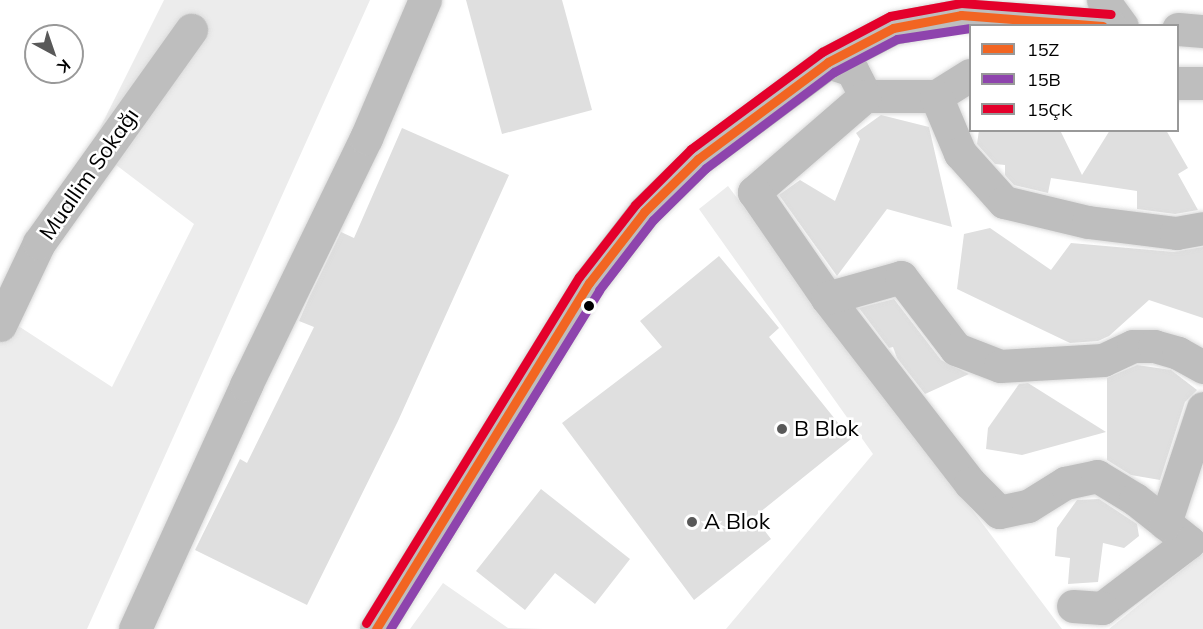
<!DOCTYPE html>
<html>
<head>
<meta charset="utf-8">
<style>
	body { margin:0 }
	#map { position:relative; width:1203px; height:629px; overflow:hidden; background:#fff; font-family:Mulish,sans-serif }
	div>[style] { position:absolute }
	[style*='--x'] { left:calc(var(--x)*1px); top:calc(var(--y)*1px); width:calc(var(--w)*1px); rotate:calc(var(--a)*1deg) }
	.green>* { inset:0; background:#ececec }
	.building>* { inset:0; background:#dfdfdf }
	.roads { filter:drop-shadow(0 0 2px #dbdbdb) drop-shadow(0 0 2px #dbdbdb) }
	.minor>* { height:33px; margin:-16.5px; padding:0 16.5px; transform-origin:16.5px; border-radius:16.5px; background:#bebebe }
	.major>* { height:33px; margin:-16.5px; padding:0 16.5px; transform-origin:16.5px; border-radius:16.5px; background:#bebebe }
	.bus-1>* { height:9px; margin:-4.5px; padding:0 4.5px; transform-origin:4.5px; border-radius:4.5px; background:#f26522 }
	.bus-2>* { height:9px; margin:-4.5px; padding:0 4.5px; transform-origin:4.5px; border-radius:4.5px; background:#8e44ad }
	.bus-3>* { height:9px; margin:-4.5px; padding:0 4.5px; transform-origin:4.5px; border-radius:4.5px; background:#e4002b }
	.dots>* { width:16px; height:16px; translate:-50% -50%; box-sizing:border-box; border:3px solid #fff; border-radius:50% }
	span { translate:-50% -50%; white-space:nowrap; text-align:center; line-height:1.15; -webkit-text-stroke:5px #fff; paint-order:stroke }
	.street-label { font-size:22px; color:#000 }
	.poi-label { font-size:22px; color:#000 }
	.left { translate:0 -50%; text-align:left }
	.legend { position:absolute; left:969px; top:24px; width:210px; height:108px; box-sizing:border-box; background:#fff; border:2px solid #999; margin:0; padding:8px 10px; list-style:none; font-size:18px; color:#000 }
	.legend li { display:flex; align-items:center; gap:12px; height:30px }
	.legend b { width:30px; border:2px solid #999 }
	.north { position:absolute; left:24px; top:24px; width:60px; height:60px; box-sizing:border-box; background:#fff; border:2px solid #999; border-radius:50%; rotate:140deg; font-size:16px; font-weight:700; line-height:24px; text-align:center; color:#000 }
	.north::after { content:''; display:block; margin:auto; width:21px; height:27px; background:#595959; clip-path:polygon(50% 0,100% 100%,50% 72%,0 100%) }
</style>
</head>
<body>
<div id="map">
	<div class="green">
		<i style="clip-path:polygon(164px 0,370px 0,87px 629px,0 629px,0 314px,112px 387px,194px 224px,91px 146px)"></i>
		<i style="clip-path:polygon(728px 186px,1062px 629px,726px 629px,873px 454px,699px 209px)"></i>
		<i style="clip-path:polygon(1203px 553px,1203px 629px,1109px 629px)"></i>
		<i style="clip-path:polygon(443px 583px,508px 628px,544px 629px,410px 629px)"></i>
	</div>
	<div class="building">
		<i style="clip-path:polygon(466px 0,562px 0,592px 110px,502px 134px)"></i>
		<i style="clip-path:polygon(881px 115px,929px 127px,952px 227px,887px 209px,837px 276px,779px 195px,800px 180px,835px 201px,860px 139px,856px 133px)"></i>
		<i style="clip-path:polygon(402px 128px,509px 175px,398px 421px,307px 605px,195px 550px,240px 459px,247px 463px,314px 327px,299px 321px,310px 296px,341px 232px,354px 238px)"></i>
		<i style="clip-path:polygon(979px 130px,1060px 130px,1082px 175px,1110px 130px,1166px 130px,1188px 168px,1178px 174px,1198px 210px,1175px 214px,1137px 209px,1137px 191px,1051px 178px,1048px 193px,1014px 185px,1005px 175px,1005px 165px,995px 164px,977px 144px)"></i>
		<i style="clip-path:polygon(990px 228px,1051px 270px,1071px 243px,1174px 252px,1203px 247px,1203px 318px,1149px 300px,1109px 336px,1098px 341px,1070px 343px,957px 289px,964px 234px)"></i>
		<i style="clip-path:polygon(719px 256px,779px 328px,769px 337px,851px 439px,754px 517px,771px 539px,694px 600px,562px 423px,662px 347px,640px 321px)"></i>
		<i style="clip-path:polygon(894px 299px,941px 360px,969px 374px,925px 394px,897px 358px,893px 347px,889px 348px,859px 308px)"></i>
		<i style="clip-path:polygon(1137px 365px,1171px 370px,1197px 390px,1185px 402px,1160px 480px,1131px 475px,1107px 460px,1107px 378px)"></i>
		<i style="clip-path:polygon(1028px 383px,1106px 432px,1022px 455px,986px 449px,988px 428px,1019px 384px)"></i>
		<i style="clip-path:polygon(541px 489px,630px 559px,595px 604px,555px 573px,525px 610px,476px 571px)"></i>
		<i style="clip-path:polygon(1099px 499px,1137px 524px,1139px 536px,1124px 548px,1103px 543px,1098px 582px,1068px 584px,1070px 558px,1055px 556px,1057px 528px,1077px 500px)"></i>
	</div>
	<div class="roads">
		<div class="minor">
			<i style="--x:1103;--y:0;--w:32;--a:54"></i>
			<i style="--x:828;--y:62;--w:25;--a:18"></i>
			<i style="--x:852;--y:70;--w:29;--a:63"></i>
			<i style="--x:970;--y:75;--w:40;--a:148"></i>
			<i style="--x:936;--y:96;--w:71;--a:180"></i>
			<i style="--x:865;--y:96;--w:147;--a:139.1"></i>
			<i style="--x:754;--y:192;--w:129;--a:55.4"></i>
			<i style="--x:827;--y:298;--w:234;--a:52.3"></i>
			<i style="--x:970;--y:483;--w:41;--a:45"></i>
			<i style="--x:999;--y:512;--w:30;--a:-12"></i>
			<i style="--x:1028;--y:506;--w:44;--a:-31.9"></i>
			<i style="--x:1065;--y:483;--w:33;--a:-12"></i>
			<i style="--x:1097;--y:476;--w:44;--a:31.2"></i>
			<i style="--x:1135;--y:499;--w:69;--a:38.5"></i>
			<i style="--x:1189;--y:542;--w:109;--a:142.8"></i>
			<i style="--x:1102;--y:608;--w:29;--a:-176"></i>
			<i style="--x:1178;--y:83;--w:25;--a:0"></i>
			<i style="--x:936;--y:96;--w:62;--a:67.2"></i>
			<i style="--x:960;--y:153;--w:66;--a:48.1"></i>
			<i style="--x:1004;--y:202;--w:86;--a:13.4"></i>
			<i style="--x:1088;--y:222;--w:89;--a:7.1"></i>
			<i style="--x:1176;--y:233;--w:27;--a:-10"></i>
			<i style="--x:827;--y:298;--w:77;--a:-15.8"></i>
			<i style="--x:901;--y:277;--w:91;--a:52.6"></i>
			<i style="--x:956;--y:349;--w:47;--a:21.1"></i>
			<i style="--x:1000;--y:366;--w:103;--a:-3.3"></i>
			<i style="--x:1103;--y:360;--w:33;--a:-25"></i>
			<i style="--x:1133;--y:346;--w:21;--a:0"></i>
			<i style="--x:1154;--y:346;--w:25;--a:16"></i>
			<i style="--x:1178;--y:353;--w:29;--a:29"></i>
			<i style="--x:0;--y:325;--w:91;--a:-64.6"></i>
			<i style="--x:39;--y:243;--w:262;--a:-54.5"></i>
			<i style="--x:1165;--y:523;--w:121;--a:-71.7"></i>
			<i style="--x:135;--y:629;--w:268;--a:-65.5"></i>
			<i style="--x:246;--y:385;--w:275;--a:-64.1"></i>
			<i style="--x:366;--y:138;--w:150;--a:-66.9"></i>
		</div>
		<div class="major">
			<i style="--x:1178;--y:29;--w:25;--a:5"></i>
			<i style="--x:376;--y:629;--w:406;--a:-58.4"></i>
			<i style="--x:589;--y:283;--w:90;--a:-52.2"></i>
			<i style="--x:644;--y:212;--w:76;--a:-44.5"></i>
			<i style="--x:698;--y:159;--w:162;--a:-36.7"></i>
			<i style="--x:828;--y:62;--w:73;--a:-27.6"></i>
			<i style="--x:893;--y:28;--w:69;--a:-10.8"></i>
			<i style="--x:961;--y:15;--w:149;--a:4.2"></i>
		</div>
	</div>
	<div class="bus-1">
		<i style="--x:376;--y:629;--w:406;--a:-58.4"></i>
		<i style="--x:589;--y:283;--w:90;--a:-52.2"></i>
		<i style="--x:644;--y:212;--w:76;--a:-44.5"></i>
		<i style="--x:698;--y:159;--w:162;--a:-36.7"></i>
		<i style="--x:828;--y:62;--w:73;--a:-27.6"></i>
		<i style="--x:893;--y:28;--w:69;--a:-10.8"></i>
		<i style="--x:961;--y:15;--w:142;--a:4.4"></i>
	</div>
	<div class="bus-2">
		<i style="--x:390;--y:629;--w:398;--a:-58.3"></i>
		<i style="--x:599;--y:290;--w:88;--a:-52.4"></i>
		<i style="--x:653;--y:220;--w:74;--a:-44.5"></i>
		<i style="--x:706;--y:168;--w:160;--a:-36.9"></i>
		<i style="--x:834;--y:72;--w:71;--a:-27.6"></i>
		<i style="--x:897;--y:39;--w:74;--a:-8.6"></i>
	</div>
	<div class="bus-3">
		<i style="--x:366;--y:623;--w:406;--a:-58.4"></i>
		<i style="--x:579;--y:277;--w:91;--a:-52.1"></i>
		<i style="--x:635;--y:205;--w:79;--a:-45"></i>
		<i style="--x:691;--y:149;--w:163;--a:-36.5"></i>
		<i style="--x:822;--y:52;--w:77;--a:-27.9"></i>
		<i style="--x:890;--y:16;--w:72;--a:-10.4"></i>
		<i style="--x:961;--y:3;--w:150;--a:4.2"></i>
	</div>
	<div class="dots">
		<i style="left:589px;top:306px;background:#000"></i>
		<i style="left:782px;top:429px;background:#595959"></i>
		<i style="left:692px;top:522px;background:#595959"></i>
	</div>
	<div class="street-label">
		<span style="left:89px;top:174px;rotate:-55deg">Muallim Sokağı</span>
	</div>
	<div class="poi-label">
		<span class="left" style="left:794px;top:429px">B Blok</span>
		<span class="left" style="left:704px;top:522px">A Blok</span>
	</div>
	<ul class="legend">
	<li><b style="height:8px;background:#f26522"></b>15Z</li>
	<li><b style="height:8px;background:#8e44ad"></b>15B</li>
	<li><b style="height:8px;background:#e4002b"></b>15ÇK</li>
	</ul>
	<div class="north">K</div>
</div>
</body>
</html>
